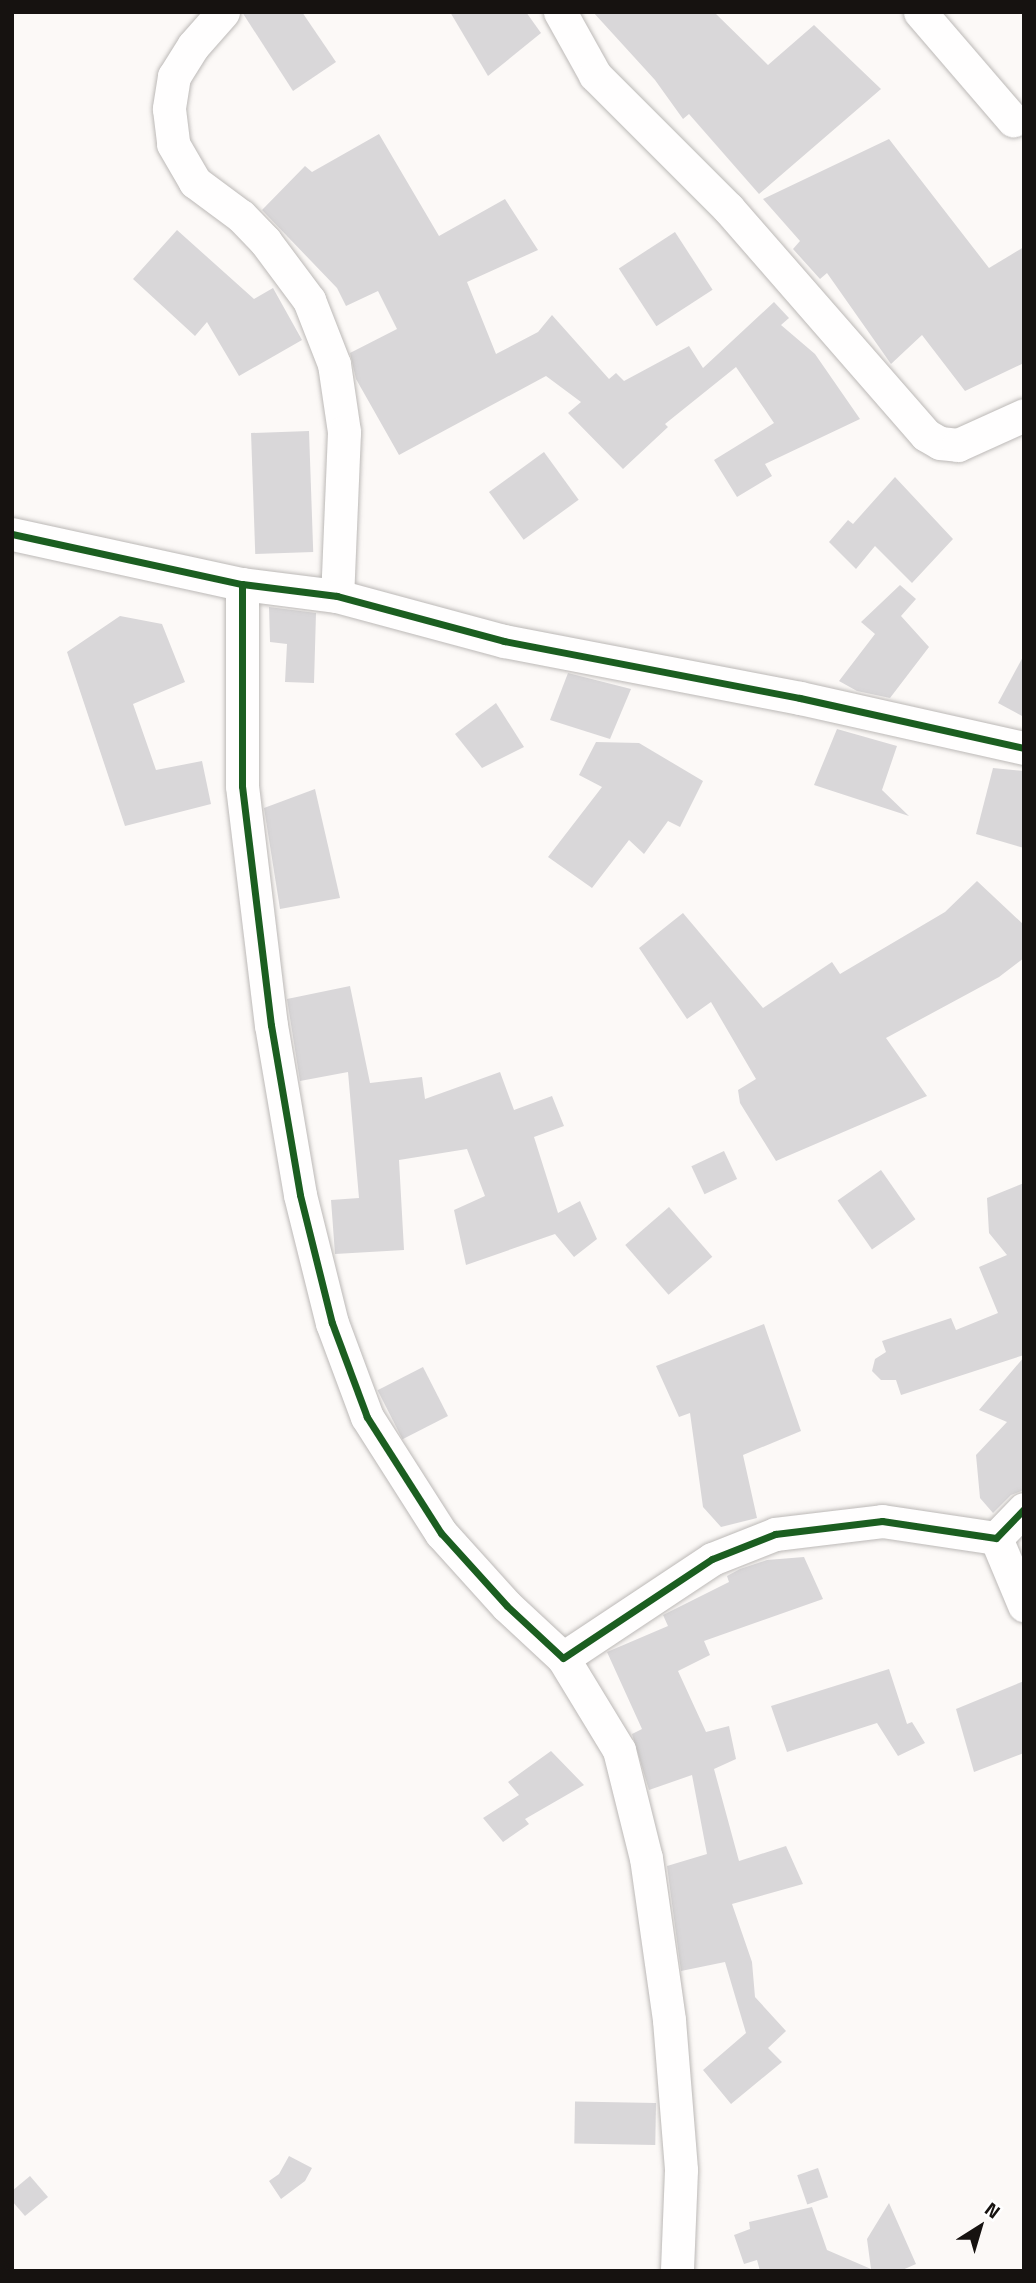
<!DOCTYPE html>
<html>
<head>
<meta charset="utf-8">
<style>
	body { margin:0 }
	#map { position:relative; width:1036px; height:2283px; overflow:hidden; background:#fcf9f7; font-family:"Titillium Web",sans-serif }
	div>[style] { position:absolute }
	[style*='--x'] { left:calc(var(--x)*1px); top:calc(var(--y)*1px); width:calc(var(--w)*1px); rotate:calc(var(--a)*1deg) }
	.building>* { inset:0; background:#d9d7d9; transform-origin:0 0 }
	.roads { filter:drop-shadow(0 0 2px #bcb9b7) drop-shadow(0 0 2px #bcb9b7) }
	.street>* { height:33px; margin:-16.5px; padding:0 16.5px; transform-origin:16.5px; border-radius:16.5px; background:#fffefe }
	.cycleway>* { height:7px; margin:-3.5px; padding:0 3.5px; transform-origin:3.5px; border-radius:3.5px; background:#1b5e20 }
	span { translate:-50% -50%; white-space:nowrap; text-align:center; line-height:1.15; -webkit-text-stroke:7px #fff; paint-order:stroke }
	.frame { position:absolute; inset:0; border:14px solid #161210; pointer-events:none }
	.north { position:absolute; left:945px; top:2192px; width:70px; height:70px; -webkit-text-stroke:5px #fff; paint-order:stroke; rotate:37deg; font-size:19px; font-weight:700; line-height:28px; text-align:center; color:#161210 }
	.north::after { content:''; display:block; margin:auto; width:24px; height:32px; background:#161210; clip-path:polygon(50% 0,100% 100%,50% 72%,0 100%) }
</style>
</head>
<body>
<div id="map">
	<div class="building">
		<i style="clip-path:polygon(242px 12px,302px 12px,336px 62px,293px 91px)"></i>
		<i style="clip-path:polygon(450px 12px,526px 12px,541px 33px,488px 76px)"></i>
		<i style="clip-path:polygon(593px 12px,714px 12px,768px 65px,814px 25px,881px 89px,759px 194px,689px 114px,683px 119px,655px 80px)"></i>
		<i style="clip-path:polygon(379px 134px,439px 236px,505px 199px,538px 250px,467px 282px,496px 354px,538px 332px,552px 315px,609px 379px,616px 373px,624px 381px,689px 346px,703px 368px,774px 302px,789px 318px,781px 325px,815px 354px,860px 419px,765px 464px,772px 476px,737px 497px,714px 460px,774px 423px,736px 367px,665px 424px,668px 427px,623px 469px,568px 413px,581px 402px,546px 376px,399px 455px,356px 379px,350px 353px,397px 329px,378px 291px,346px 306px,337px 288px,262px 210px,305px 166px,312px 172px)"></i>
		<i style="clip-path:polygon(889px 139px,989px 268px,1024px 247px,1024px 363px,965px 391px,922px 335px,891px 364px,827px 273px,820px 279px,793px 249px,800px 241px,763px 199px)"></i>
		<i style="clip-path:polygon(177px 230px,254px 299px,273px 288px,302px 340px,239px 376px,207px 322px,195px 336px,133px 279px)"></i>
		<i style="left:675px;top:232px;width:69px;height:67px;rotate:57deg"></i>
		<i style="left:309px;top:431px;width:121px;height:58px;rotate:88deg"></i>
		<i style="left:544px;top:452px;width:59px;height:68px;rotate:54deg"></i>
		<i style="clip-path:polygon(895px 477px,953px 539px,912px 583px,875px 546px,856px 569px,829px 542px,848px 520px,853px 524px)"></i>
		<i style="clip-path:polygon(900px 585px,916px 599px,901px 616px,929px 647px,890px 698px,857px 691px,839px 681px,875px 634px,861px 622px)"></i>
		<i style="clip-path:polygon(269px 607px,316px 613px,314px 683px,285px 682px,287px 644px,270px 642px)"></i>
		<i style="clip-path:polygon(120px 616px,162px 624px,185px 682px,133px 704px,156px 770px,202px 761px,211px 804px,125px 826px,67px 652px)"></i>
		<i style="clip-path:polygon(1024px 655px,1024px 717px,998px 703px)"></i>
		<i style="clip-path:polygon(568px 673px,631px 689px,610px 739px,550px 720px)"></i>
		<i style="clip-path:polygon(496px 703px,524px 747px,482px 768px,455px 734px)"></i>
		<i style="clip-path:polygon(837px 729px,897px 746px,882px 790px,909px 816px,814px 785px)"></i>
		<i style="clip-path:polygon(596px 742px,639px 743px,703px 781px,680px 827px,668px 821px,644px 854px,629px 840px,592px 888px,548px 857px,602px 787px,579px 775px)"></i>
		<i style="clip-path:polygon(993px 768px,1024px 771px,1024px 848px,976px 834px)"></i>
		<i style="clip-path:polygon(315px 789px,340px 898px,280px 909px,264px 808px)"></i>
		<i style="clip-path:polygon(977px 881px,1024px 925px,1024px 958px,999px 977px,886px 1038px,927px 1096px,776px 1161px,740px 1103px,738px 1090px,756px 1079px,711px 1002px,687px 1019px,639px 948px,683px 913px,763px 1008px,832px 962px,840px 974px,945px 912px)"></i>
		<i style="clip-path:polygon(350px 986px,370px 1083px,422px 1077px,425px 1099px,500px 1072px,514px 1110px,552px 1096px,564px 1126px,534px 1137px,558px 1213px,580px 1201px,597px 1239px,574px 1257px,555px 1234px,466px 1265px,454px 1210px,485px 1196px,467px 1149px,399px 1160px,404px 1250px,335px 1254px,331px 1200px,359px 1198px,348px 1072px,300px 1081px,287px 999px)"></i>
		<i style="left:724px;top:1151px;width:31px;height:36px;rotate:65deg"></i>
		<i style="left:881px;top:1170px;width:60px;height:53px;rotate:55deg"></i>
		<i style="clip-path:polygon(1024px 1183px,1024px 1355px,901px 1395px,896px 1380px,881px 1380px,872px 1371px,875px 1359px,886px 1352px,882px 1341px,951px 1318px,956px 1330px,998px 1313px,979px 1267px,1007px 1255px,989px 1233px,987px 1198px)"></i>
		<i style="left:669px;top:1207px;width:66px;height:58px;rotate:49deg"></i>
		<i style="clip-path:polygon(764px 1324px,801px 1431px,743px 1455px,757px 1518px,721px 1527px,703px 1507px,690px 1413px,679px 1417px,656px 1366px)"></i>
		<i style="clip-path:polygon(1024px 1357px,1024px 1490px,1011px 1495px,993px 1513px,980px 1498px,976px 1455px,1007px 1422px,979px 1410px)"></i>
		<i style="left:423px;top:1367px;width:55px;height:51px;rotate:63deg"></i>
		<i style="clip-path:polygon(804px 1557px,823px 1599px,704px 1641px,710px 1655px,678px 1671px,706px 1732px,729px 1726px,736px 1759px,714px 1769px,739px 1861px,786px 1846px,803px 1884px,732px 1904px,752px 1962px,755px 1997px,786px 2031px,768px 2048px,782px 2062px,731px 2104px,703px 2070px,746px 2033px,725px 1962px,681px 1971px,667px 1866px,707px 1854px,692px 1775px,649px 1790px,632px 1734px,642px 1729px,607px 1652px,668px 1626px,663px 1615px,729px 1582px,727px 1576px,740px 1569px,767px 1560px)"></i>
		<i style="clip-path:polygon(889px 1669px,907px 1724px,912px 1722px,925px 1743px,898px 1756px,877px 1723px,787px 1752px,771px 1706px)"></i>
		<i style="clip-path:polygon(1024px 1681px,1024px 1753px,974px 1772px,956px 1709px)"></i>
		<i style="clip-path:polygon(551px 1751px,584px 1785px,525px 1819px,529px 1824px,503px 1842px,483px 1818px,519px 1795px,508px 1782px)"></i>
		<i style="left:656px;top:2103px;width:42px;height:81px;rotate:91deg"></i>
		<i style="clip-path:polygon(289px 2156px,312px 2168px,305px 2181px,281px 2199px,269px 2181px,279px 2174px)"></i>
		<i style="left:818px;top:2168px;width:31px;height:22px;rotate:71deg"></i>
		<i style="clip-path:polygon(30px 2176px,48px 2197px,25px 2216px,12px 2201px,12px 2191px)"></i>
		<i style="clip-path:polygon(889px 2203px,916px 2264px,900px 2271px,760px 2271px,757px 2260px,744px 2264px,734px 2235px,750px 2229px,749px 2222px,812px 2207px,827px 2250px,871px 2269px,867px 2239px)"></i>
	</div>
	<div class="roads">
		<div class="street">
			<i style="--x:223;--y:12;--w:45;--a:131.4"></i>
			<i style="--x:193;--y:46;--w:36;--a:122"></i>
			<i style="--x:174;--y:76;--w:33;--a:99"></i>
			<i style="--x:169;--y:109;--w:35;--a:83"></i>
			<i style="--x:173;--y:144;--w:44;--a:59.9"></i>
			<i style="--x:195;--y:182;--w:57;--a:36.5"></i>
			<i style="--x:241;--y:216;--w:35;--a:46"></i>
			<i style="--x:265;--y:241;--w:74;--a:53.3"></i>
			<i style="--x:309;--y:300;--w:69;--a:68.7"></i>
			<i style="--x:334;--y:364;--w:69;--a:81.6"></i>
			<i style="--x:344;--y:432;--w:164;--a:92.4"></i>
			<i style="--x:560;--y:12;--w:72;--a:60.9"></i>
			<i style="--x:595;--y:75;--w:188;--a:45"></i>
			<i style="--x:728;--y:208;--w:301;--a:48.9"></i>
			<i style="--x:926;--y:435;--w:16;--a:30"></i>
			<i style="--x:940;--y:443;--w:18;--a:6"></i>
			<i style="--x:958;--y:445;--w:72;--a:-24.4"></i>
			<i style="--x:920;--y:12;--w:143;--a:49.3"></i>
			<i style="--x:12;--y:534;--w:235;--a:12.3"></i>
			<i style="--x:242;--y:584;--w:96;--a:7.2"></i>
			<i style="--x:337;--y:596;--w:173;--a:15.1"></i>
			<i style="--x:504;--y:641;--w:301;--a:10.9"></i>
			<i style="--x:800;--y:698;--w:230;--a:12.6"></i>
			<i style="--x:242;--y:584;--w:202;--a:90"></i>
			<i style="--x:242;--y:786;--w:241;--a:83.1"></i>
			<i style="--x:271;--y:1025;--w:172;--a:80.3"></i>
			<i style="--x:300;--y:1195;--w:132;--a:76"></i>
			<i style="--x:332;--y:1323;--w:100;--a:69.6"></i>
			<i style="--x:367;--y:1417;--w:138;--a:57.5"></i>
			<i style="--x:441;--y:1533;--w:98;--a:47.9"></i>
			<i style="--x:507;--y:1606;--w:76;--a:42.9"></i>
			<i style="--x:563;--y:1658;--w:179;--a:-33.6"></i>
			<i style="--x:712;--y:1559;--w:68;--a:-21.6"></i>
			<i style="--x:775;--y:1534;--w:108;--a:-6.9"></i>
			<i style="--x:882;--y:1521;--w:115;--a:8.5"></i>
			<i style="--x:996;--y:1538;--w:40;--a:-46"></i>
			<i style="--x:996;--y:1538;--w:73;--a:67.3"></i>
			<i style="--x:563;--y:1658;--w:108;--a:58.7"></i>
			<i style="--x:619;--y:1750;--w:111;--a:76"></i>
			<i style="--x:646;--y:1858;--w:164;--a:81.9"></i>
			<i style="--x:669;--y:2020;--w:150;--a:85.4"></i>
			<i style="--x:681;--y:2170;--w:101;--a:92.3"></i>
		</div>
	</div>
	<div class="cycleway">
		<i style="--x:12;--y:534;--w:235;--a:12.3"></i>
		<i style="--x:242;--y:584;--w:96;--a:7.2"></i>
		<i style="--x:337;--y:596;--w:173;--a:15.1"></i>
		<i style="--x:504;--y:641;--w:301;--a:10.9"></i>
		<i style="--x:800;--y:698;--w:230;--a:12.6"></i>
		<i style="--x:242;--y:584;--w:202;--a:90"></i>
		<i style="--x:242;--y:786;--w:241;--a:83.1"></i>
		<i style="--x:271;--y:1025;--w:172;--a:80.3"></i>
		<i style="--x:300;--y:1195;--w:132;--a:76"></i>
		<i style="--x:332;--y:1323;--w:100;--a:69.6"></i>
		<i style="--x:367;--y:1417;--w:138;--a:57.5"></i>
		<i style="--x:441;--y:1533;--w:98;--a:47.9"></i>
		<i style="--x:507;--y:1606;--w:76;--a:42.9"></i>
		<i style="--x:563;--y:1658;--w:179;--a:-33.6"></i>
		<i style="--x:712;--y:1559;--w:68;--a:-21.6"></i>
		<i style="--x:775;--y:1534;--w:108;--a:-6.9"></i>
		<i style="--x:882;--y:1521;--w:115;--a:8.5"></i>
		<i style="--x:996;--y:1538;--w:40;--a:-46"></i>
	</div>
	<div class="frame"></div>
	<div class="north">N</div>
</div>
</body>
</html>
